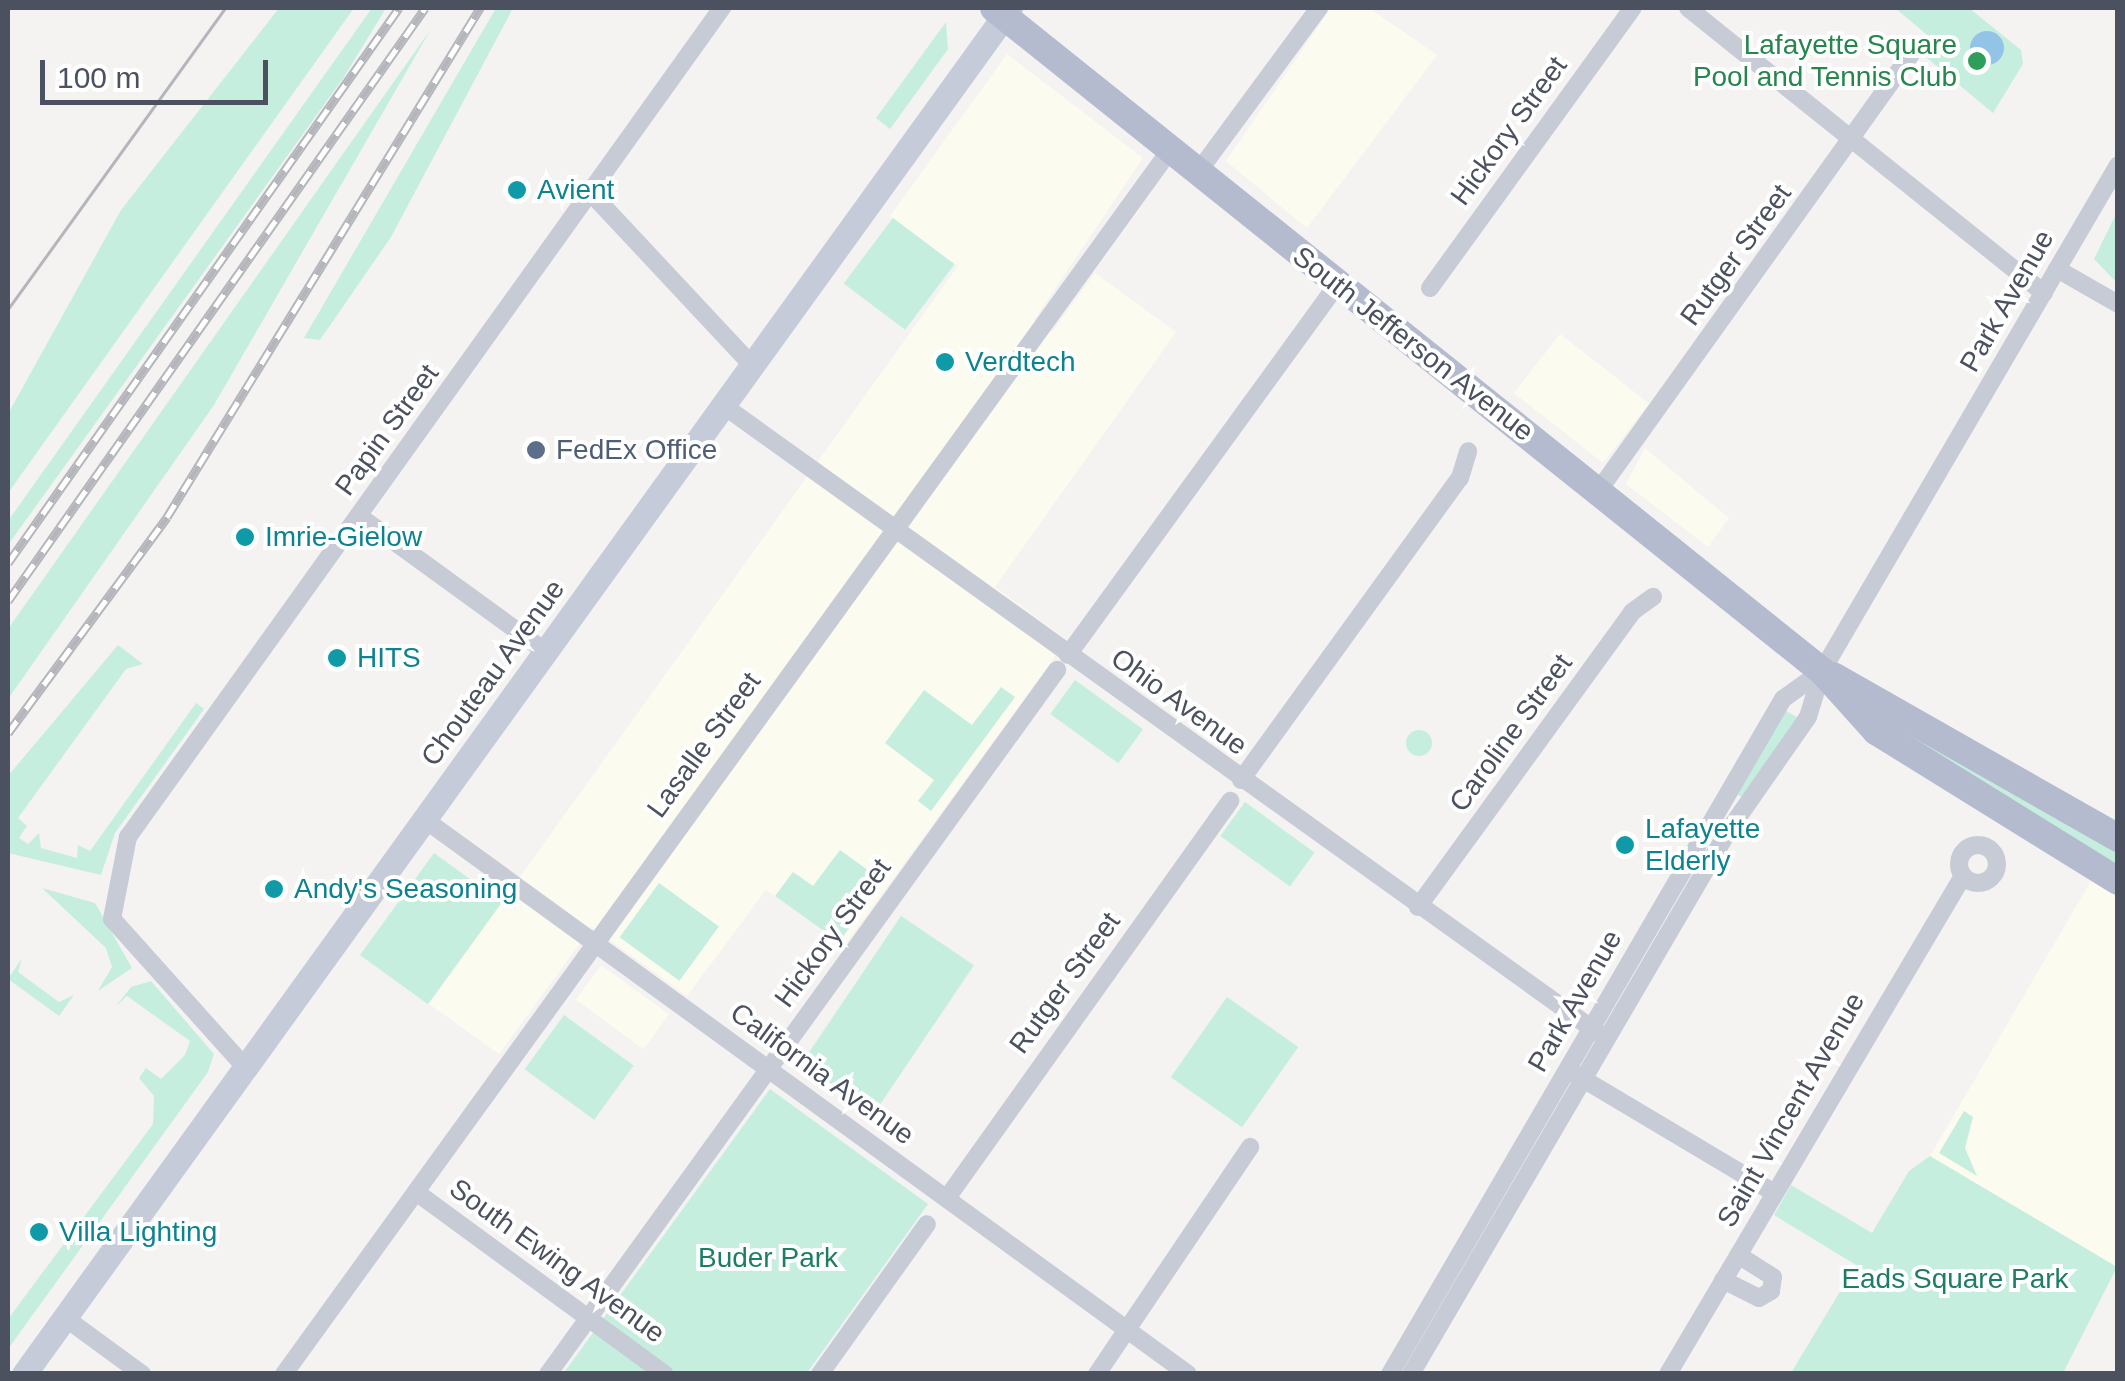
<!DOCTYPE html>
<html>
<head>
<meta charset="utf-8">
<style>
	body { margin:0 }
	#map { position:relative; width:2125px; height:1381px; overflow:hidden; background:#f4f3f2; font-family:Helvetica,sans-serif }
	div>[style] { position:absolute }
	[style*='--x'] { left:calc(var(--x)*1px); top:calc(var(--y)*1px); width:calc(var(--w)*1px); rotate:calc(var(--a)*1deg) }
	.commercial>* { inset:0; background:#fcfbef; transform-origin:0 0 }
	.green>* { inset:0; background:#c5eede; transform-origin:0 0 }
	.round { border-radius:50% }
	.water>* { inset:0; background:#94c3e8 }
	.street>* { height:18px; margin:-9px; padding:0 9px; transform-origin:9px; border-radius:9px; background:#c7cbd6 }
	.street>.ring { margin:-9px; padding:0; box-sizing:content-box; background:none; border:18px solid #c7cbd6; border-radius:50% }
	.secondary>* { height:25px; margin:-12.5px; padding:0 12.5px; transform-origin:12.5px; border-radius:12.5px; background:#c6cbd9 }
	.primary>* { height:28px; margin:-14px; padding:0 14px; transform-origin:14px; border-radius:14px; background:#b4bbcf }
	.tram>* { height:2.5px; margin:-1.25px; padding:0 1.25px; transform-origin:1.25px; border-radius:1.25px; background:#b5b6bc }
	.rail>* { height:9px; margin-top:-4.5px; transform-origin:0; background:repeating-linear-gradient(90deg,#fff 0 15px,#b5b6bc 0 30px); box-sizing:border-box; border-block:2px solid #b5b6bc }
	.dots>* { width:28px; height:28px; translate:-50% -50%; box-sizing:border-box; border:5px solid #fff; border-radius:50% }
	span { translate:-50% -50%; white-space:nowrap; text-align:center; line-height:1.15; -webkit-text-stroke:8px #fff; paint-order:stroke }
	.leisure-label { font-size:28px; color:#27864d }
	.right { translate:-100% -50%; text-align:right }
	.street-label { font-size:28px; color:#4b515f }
	.culture-label { font-size:28px; color:#0d838f }
	.left { translate:0 -50%; text-align:left }
	.service-label { font-size:28px; color:#4e5e75 }
	.park-label { font-size:28px; color:#1d7e65 }
	.frame { position:absolute; inset:0; border:10px solid #4b515f; pointer-events:none }
	.scale { position:absolute; left:40px; top:60px; width:228px; height:45px; box-sizing:border-box; border:5px solid #4b515f; border-top:0; padding-left:12px; font-size:30px; line-height:35px; white-space:nowrap; color:#4b515f; -webkit-text-stroke:8px #fff; paint-order:stroke }
</style>
</head>
<body>
<div id="map">
	<div class="commercial">
		<i style="clip-path:polygon(1331px 8px,1369px 8px,1437px 55px,1307px 228px,1226px 161px)"></i>
		<i style="clip-path:polygon(1007px 54px,1143px 158px,1034px 320px,1052px 332px,1095px 273px,1176px 332px,995px 587px,1067px 640px,844px 946px,766px 890px,687px 996px,592px 927px,499px 1054px,429px 1004px,958px 266px,890px 216px)"></i>
		<i style="left:1560px;top:334px;width:113px;height:75px;rotate:38deg"></i>
		<i style="clip-path:polygon(1645px 448px,1729px 518px,1708px 547px,1626px 484px)"></i>
		<i style="clip-path:polygon(2091px 881px,2117px 896px,2117px 1267px,1930px 1156px)"></i>
		<i style="left:601px;top:965px;width:84px;height:43px;rotate:36deg"></i>
	</div>
	<div class="green">
		<i style="clip-path:polygon(279px 8px,354px 8px,8px 493px,8px 414px,121px 210px)"></i>
		<i style="clip-path:polygon(372px 8px,386px 8px,344px 77px,8px 545px,8px 521px)"></i>
		<i style="clip-path:polygon(496px 8px,513px 8px,391px 237px,320px 340px,304px 338px)"></i>
		<i style="clip-path:polygon(1895px 8px,1969px 8px,2021px 50px,2023px 64px,1993px 113px,1927px 58px,1937px 43px)"></i>
		<i style="clip-path:polygon(946px 22px,948px 49px,890px 129px,876px 118px)"></i>
		<i style="clip-path:polygon(431px 29px,214px 405px,8px 699px,8px 629px)"></i>
		<i style="clip-path:polygon(2117px 212px,2118px 283px,2117px 283px,2094px 259px)"></i>
		<i style="left:893px;top:218px;width:77px;height:82px;rotate:37deg"></i>
		<i style="clip-path:polygon(118px 645px,143px 664px,126px 669px,18px 818px,27px 826px,19px 838px,28px 844px,39px 833px,41px 848px,77px 858px,78px 845px,90px 851px,196px 703px,204px 709px,115px 833px,101px 875px,8px 853px,8px 776px)"></i>
		<i style="left:1075px;top:680px;width:84px;height:42px;rotate:36deg"></i>
		<i style="clip-path:polygon(1001px 687px,1015px 697px,931px 811px,918px 801px,934px 780px,885px 743px,924px 690px,972px 725px)"></i>
		<i style="clip-path:polygon(1786px 711px,1797px 717px,1742px 797px,1736px 794px)"></i>
		<i style="clip-path:polygon(1889px 722px,2117px 851px,2117px 869px,1939px 764px)"></i>
		<i class="round" style="left:1406px;top:730px;width:26px;height:26px"></i>
		<i style="left:1245px;top:802px;width:86px;height:42px;rotate:36deg"></i>
		<i style="clip-path:polygon(840px 850px,883px 881px,839px 942px,775px 896px,793px 872px,813px 886px)"></i>
		<i style="left:434px;top:853px;width:84px;height:126px;rotate:36deg"></i>
		<i style="left:659px;top:883px;width:74px;height:67px;rotate:36deg"></i>
		<i style="clip-path:polygon(42px 888px,95px 903px,132px 968px,98px 991px,112px 967px,106px 948px)"></i>
		<i style="left:901px;top:916px;width:88px;height:183px;rotate:34deg"></i>
		<i style="clip-path:polygon(22px 958px,18px 972px,59px 1002px,74px 995px,59px 1016px,8px 979px)"></i>
		<i style="clip-path:polygon(151px 981px,214px 1054px,208px 1072px,8px 1349px,8px 1319px,153px 1124px,154px 1096px,139px 1078px,146px 1068px,161px 1079px,185px 1055px,190px 1041px,127px 996px,116px 1006px,131px 987px)"></i>
		<i style="left:1227px;top:997px;width:87px;height:98px;rotate:35deg"></i>
		<i style="left:564px;top:1015px;width:86px;height:67px;rotate:36deg"></i>
		<i style="clip-path:polygon(770px 1089px,928px 1204px,807px 1373px,563px 1374px)"></i>
		<i style="clip-path:polygon(1964px 1111px,1973px 1117px,1965px 1148px,1977px 1176px,1939px 1153px)"></i>
		<i style="clip-path:polygon(1930px 1156px,2117px 1267px,2063px 1373px,1791px 1373px,1856px 1265px,1774px 1215px,1791px 1185px,1872px 1233px,1909px 1171px)"></i>
	</div>
	<div class="water">
		<i class="round" style="left:1970px;top:31px;width:34px;height:34px"></i>
	</div>
	<div class="street">
		<i style="--x:1688;--y:8;--w:456;--a:38.7"></i>
		<i style="--x:1198;--y:172;--w:204;--a:-53.6"></i>
		<i style="--x:590;--y:192;--w:238;--a:46.9"></i>
		<i style="--x:2057;--y:269;--w:70;--a:29.8"></i>
		<i style="--x:1430;--y:288;--w:346;--a:-54.1"></i>
		<i style="--x:724;--y:406;--w:1084;--a:35.65"></i>
		<i style="--x:1599;--y:490;--w:541;--a:-54.4"></i>
		<i style="--x:359;--y:516;--w:230;--a:36"></i>
		<i style="--x:1068;--y:655;--w:460;--a:-54"></i>
		<i style="--x:1241;--y:780;--w:373;--a:-54.1"></i>
		<i style="--x:1460;--y:478;--w:28;--a:-73"></i>
		<i style="--x:424;--y:819;--w:944;--a:36"></i>
		<i class="ring" style="left:1959px;top:845px;width:20px;height:20px"></i>
		<i style="--x:1418;--y:907;--w:364;--a:-54"></i>
		<i style="--x:1632;--y:612;--w:26;--a:-36"></i>
		<i style="--x:245;--y:1067;--w:199;--a:-131.9"></i>
		<i style="--x:112;--y:919;--w:84;--a:-79"></i>
		<i style="--x:128;--y:837;--w:1020;--a:-54.38"></i>
		<i style="--x:1573;--y:1073;--w:234;--a:30.8"></i>
		<i style="--x:416;--y:1192;--w:308;--a:36.2"></i>
		<i style="--x:947;--y:1198;--w:488;--a:-54.5"></i>
		<i style="--x:1723;--y:1280;--w:40;--a:26.6"></i>
		<i style="--x:1759;--y:1298;--w:14;--a:-30"></i>
		<i style="--x:1771;--y:1291;--w:14;--a:-82"></i>
		<i style="--x:1773;--y:1277;--w:41;--a:-147.8"></i>
		<i style="--x:64;--y:1317;--w:97;--a:36.2"></i>
		<i style="--x:284;--y:1374;--w:1511;--a:-54.1"></i>
		<i style="--x:548;--y:1374;--w:869;--a:-54.13"></i>
		<i style="--x:820;--y:1374;--w:184;--a:-54.5"></i>
		<i style="--x:1097;--y:1374;--w:274;--a:-56"></i>
		<i style="--x:1390;--y:1374;--w:781;--a:-59.79"></i>
		<i style="--x:1783;--y:699;--w:48;--a:-35.7"></i>
		<i style="--x:1411;--y:1374;--w:627;--a:-59.71"></i>
		<i style="--x:1727;--y:833;--w:141;--a:-55.1"></i>
		<i style="--x:1808;--y:717;--w:48;--a:-73.1"></i>
		<i style="--x:1822;--y:671;--w:586;--a:-59.67"></i>
		<i style="--x:1668;--y:1374;--w:579;--a:-59.36"></i>
	</div>
	<div class="secondary">
		<i style="--x:24;--y:1374;--w:1685;--a:-54.18"></i>
	</div>
	<div class="primary">
		<i style="--x:994;--y:8;--w:1061;--a:38.69"></i>
		<i style="--x:1822;--y:671;--w:81;--a:48"></i>
		<i style="--x:1876;--y:731;--w:285;--a:31.8"></i>
		<i style="--x:1833;--y:676;--w:328;--a:29.6"></i>
	</div>
	<div class="tram">
		<i style="--x:8;--y:309;--w:371;--a:-54.2"></i>
	</div>
	<div class="rail">
		<i style="--x:8;--y:563;--w:679;--a:-54.84"></i>
		<i style="--x:8;--y:601;--w:725;--a:-54.88"></i>
		<i style="--x:8;--y:733;--w:268;--a:-53.6"></i>
		<i style="--x:167;--y:517;--w:598;--a:-58.41"></i>
	</div>
	<div class="dots">
		<i style="left:1977px;top:61px;background:#2e9e5b"></i>
		<i style="left:517px;top:190px;background:#0f9aa8"></i>
		<i style="left:945px;top:362px;background:#0f9aa8"></i>
		<i style="left:536px;top:450px;background:#5c6f8a"></i>
		<i style="left:245px;top:537px;background:#0f9aa8"></i>
		<i style="left:337px;top:658px;background:#0f9aa8"></i>
		<i style="left:1625px;top:845px;background:#0f9aa8"></i>
		<i style="left:274px;top:889px;background:#0f9aa8"></i>
		<i style="left:39px;top:1232px;background:#0f9aa8"></i>
	</div>
	<div class="leisure-label">
		<span class="right" style="left:1957px;top:61px">Lafayette Square<br>Pool and Tennis Club</span>
	</div>
	<div class="street-label">
		<span style="left:1509px;top:131px;rotate:-54deg">Hickory Street</span>
		<span style="left:1736px;top:255px;rotate:-54deg">Rutger Street</span>
		<span style="left:2007px;top:301px;rotate:-60deg">Park Avenue</span>
		<span style="left:1413px;top:344px;rotate:38deg">South Jefferson Avenue</span>
		<span style="left:387px;top:430px;rotate:-54deg">Papin Street</span>
		<span style="left:493px;top:673px;rotate:-54deg">Chouteau Avenue</span>
		<span style="left:1179px;top:702px;rotate:36deg">Ohio Avenue</span>
		<span style="left:1511px;top:733px;rotate:-54deg">Caroline Street</span>
		<span style="left:704px;top:745px;rotate:-54deg">Lasalle Street</span>
		<span style="left:833px;top:933px;rotate:-54deg">Hickory Street</span>
		<span style="left:1065px;top:983px;rotate:-54deg">Rutger Street</span>
		<span style="left:1575px;top:1001px;rotate:-60deg">Park Avenue</span>
		<span style="left:822px;top:1074px;rotate:36deg">California Avenue</span>
		<span style="left:1791px;top:1110px;rotate:-60deg">Saint Vincent Avenue</span>
		<span style="left:557px;top:1261px;rotate:36deg">South Ewing Avenue</span>
	</div>
	<div class="culture-label">
		<span class="left" style="left:537px;top:190px">Avient</span>
		<span class="left" style="left:965px;top:362px">Verdtech</span>
		<span class="left" style="left:265px;top:537px">Imrie-Gielow</span>
		<span class="left" style="left:357px;top:658px">HITS</span>
		<span class="left" style="left:1645px;top:845px">Lafayette<br>Elderly</span>
		<span class="left" style="left:294px;top:889px">Andy's Seasoning</span>
		<span class="left" style="left:59px;top:1232px">Villa Lighting</span>
	</div>
	<div class="service-label">
		<span class="left" style="left:556px;top:450px">FedEx Office</span>
	</div>
	<div class="park-label">
		<span style="left:768px;top:1258px">Buder Park</span>
		<span style="left:1955px;top:1279px">Eads Square Park</span>
	</div>
	<div class="frame"></div>
	<div class="scale">100 m</div>
</div>
</body>
</html>
